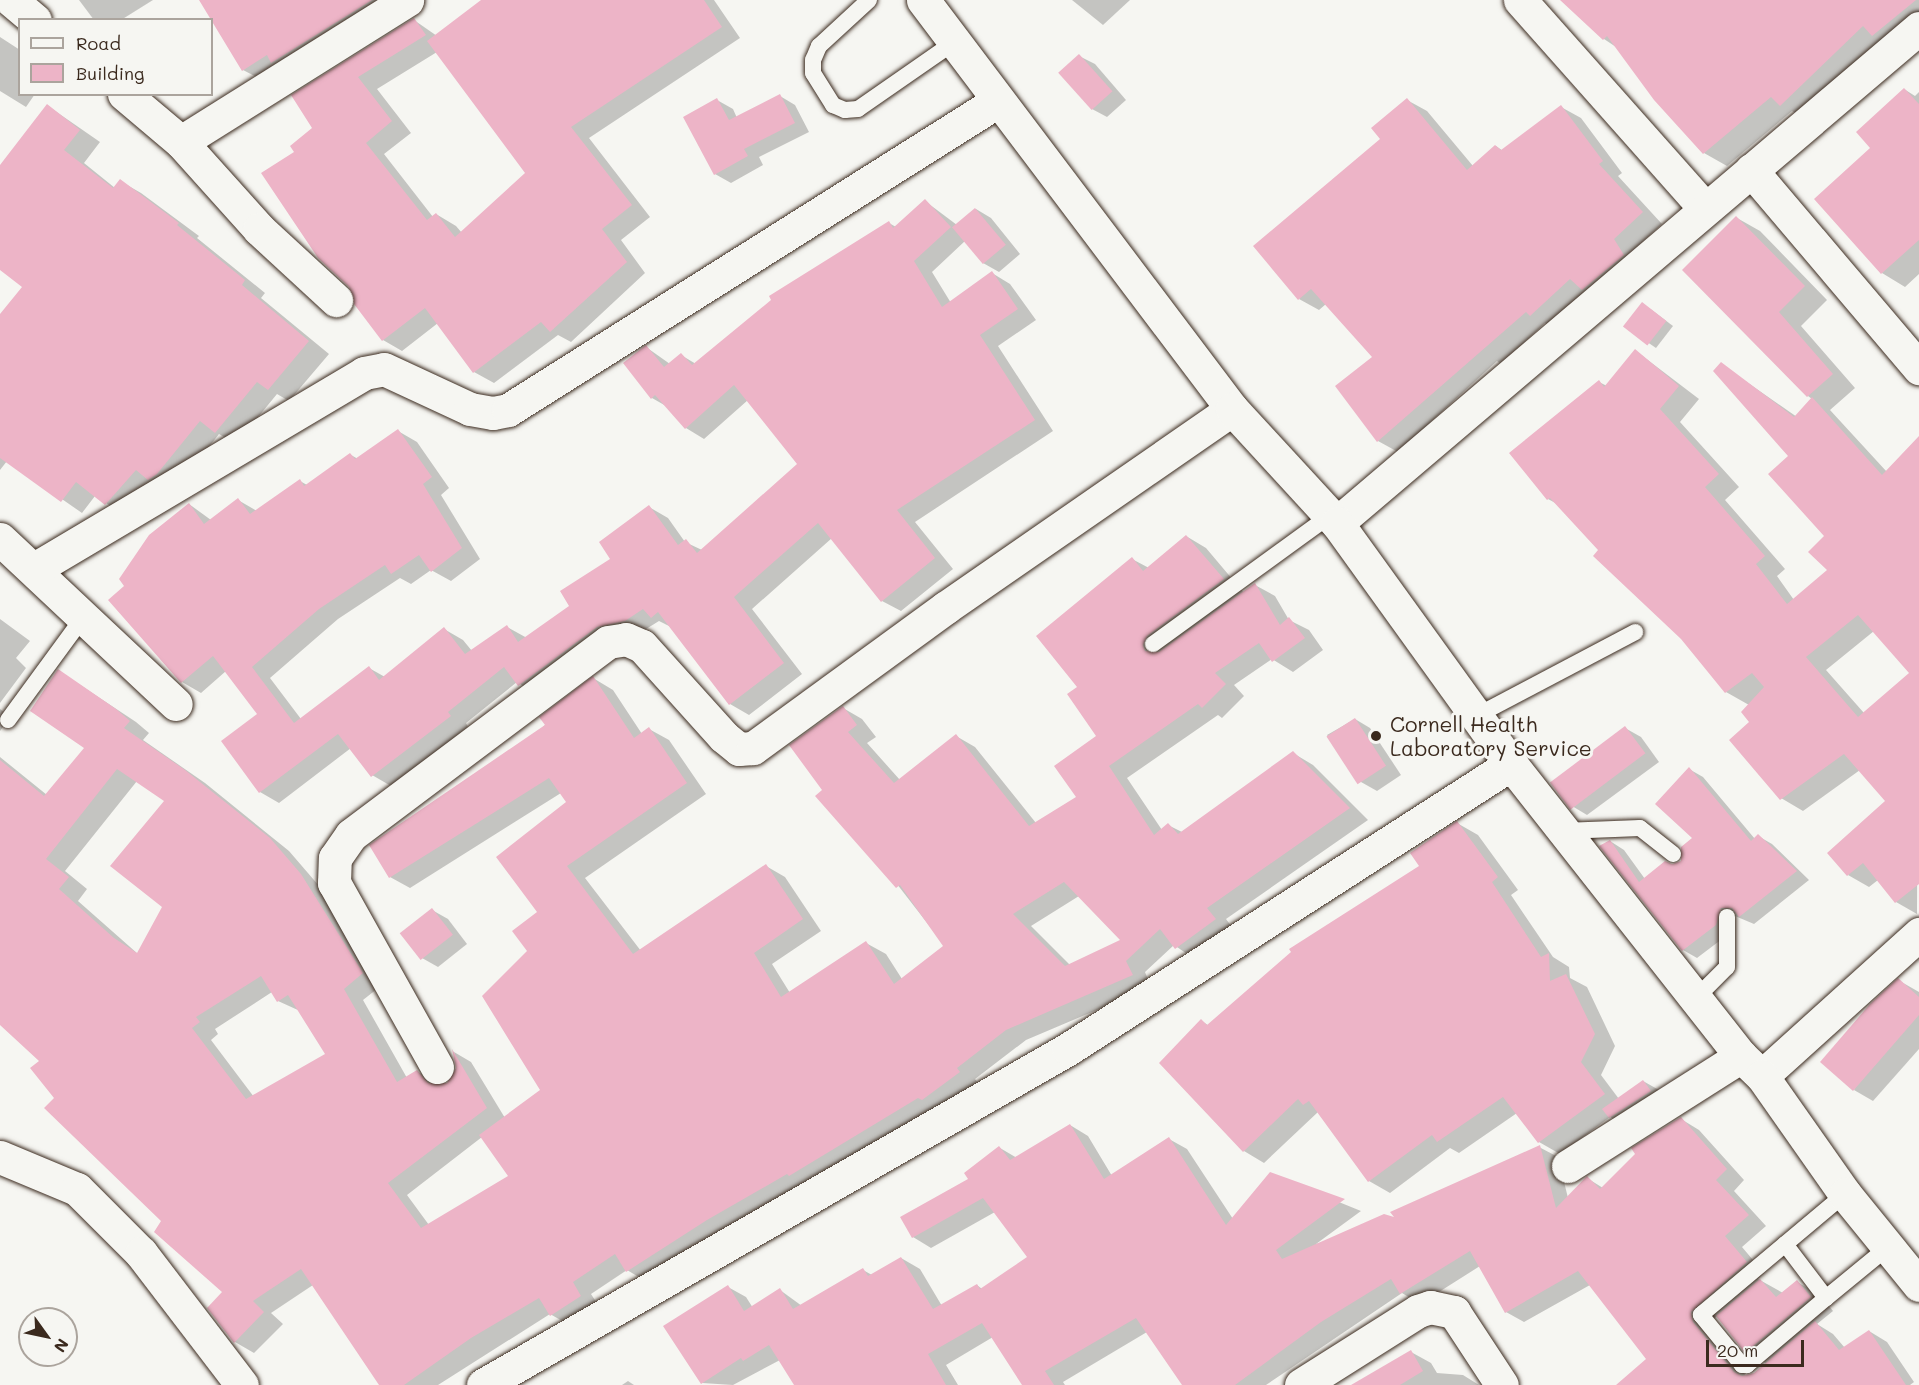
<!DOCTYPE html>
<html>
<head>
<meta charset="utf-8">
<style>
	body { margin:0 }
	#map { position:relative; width:1919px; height:1385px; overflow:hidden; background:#f6f6f2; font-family:Mali,sans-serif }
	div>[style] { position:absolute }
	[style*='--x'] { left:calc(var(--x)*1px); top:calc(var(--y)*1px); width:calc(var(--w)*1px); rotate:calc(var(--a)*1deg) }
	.shadow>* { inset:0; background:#0003 }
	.building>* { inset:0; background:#edb4c7; transform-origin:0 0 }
	.roads { filter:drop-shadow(0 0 2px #3b2a1e) drop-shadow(0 0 2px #3b2a1e) }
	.service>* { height:16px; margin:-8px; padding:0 8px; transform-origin:8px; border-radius:8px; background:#f6f6f2 }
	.minor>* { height:33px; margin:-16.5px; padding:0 16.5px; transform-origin:16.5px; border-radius:16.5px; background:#f6f6f2 }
	.secondary>* { height:33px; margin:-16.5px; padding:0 16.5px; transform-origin:16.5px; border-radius:16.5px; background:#f6f6f2 }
	.dots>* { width:16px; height:16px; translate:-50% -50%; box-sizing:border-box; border:3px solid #f6f6f2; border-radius:50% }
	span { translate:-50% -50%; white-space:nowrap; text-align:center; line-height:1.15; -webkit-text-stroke:6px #f6f6f2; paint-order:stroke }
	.poi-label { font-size:21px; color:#3b2a1e }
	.left { translate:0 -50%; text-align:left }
	.legend { position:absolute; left:18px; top:18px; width:195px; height:78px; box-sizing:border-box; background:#f6f6f2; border:2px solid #aba49d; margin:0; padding:8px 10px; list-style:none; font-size:18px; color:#3b2a1e }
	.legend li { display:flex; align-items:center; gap:12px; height:30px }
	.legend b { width:30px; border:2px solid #aba49d }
	.north { position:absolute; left:18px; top:1307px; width:60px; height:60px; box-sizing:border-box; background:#f6f6f2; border:2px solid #aba49d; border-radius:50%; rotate:123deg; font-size:16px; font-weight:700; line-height:24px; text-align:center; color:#3b2a1e }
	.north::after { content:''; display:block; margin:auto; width:21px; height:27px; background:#3b2a1e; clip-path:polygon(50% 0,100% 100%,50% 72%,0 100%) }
	.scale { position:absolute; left:1706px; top:1340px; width:98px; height:27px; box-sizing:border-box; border:3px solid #3b2a1e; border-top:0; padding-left:8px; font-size:18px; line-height:21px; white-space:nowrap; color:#3b2a1e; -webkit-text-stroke:4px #f6f6f2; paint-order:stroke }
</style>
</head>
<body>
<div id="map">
	<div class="shadow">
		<i style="clip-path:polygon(79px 0,153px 0,121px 20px,94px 20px)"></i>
		<i style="clip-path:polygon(201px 0,407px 0,262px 80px,243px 70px)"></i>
		<i style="clip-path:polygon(evenodd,484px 0,714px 0,740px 38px,589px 138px,650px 217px,621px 240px,645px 273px,571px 342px,558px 335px,494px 383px,474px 372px,438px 323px,402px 351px,383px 340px,350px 286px,296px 152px,314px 129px,293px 95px,414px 20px,437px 36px,484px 0,437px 52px,527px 173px,462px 233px,456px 226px,436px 214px,433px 217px,384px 154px,411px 133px,377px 89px,437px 52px)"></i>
		<i style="clip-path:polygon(1072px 0,1130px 0,1103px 25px)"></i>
		<i style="clip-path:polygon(1585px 0,1919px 0,1919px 30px,1804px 118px,1792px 111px,1727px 166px,1704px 153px,1656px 99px,1616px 47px,1604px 39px)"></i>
		<i style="clip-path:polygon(0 37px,20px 50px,20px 94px,35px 94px,26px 107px,0 91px)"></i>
		<i style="clip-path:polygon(1079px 56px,1095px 64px,1126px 100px,1107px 117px,1092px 109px)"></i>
		<i style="clip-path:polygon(1904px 89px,1915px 96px,1919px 92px,1919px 274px,1905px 287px,1882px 273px,1872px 148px)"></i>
		<i style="clip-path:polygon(780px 96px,795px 105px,809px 132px,759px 157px,763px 165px,731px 183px,715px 174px,717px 100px,733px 109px,737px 118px)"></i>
		<i style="clip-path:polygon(1407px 100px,1427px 111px,1473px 166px,1496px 146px,1503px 151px,1561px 107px,1581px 118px,1622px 173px,1618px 176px,1662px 224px,1550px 326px,1545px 323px,1501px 364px,1497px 361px,1398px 452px,1378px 441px,1374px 358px,1326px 304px,1319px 310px,1299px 299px)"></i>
		<i style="clip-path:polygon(48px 106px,100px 142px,84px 163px,115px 188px,120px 181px,141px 193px,199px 236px,197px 238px,265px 293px,261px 298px,329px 354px,289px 401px,277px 394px,236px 444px,219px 434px,178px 486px,126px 516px,95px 496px,82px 513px,7px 461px,0 470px,0 316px,24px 287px,0 268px,0 168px)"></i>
		<i style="clip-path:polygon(925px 201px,957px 225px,976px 209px,991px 218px,1020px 254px,999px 272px,983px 263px,965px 241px,932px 272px,951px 303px,992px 273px,1010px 284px,1036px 320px,998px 346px,1053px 431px,915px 522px,953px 569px,901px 611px,882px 601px,832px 538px,752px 609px,802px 674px,749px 715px,730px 704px,671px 627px,659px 621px,538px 696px,517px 682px,466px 723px,468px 727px,391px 786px,372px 775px,351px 748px,279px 803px,260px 792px,259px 714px,226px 671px,201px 693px,182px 682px,110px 600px,126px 586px,189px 504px,211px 520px,238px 500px,257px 511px,300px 481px,307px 485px,351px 455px,358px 459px,398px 431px,417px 442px,449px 488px,441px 495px,480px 559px,451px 581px,431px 570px,411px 584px,400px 578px,338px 619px,270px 678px,301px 719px,369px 668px,385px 677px,444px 629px,463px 640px,472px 651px,507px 627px,527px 638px,571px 606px,613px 559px,649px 507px,668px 518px,685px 542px,702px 550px,799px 465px,748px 400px,704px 439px,686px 428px,666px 406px,652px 398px,646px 347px,670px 364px,681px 355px,696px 364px,889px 223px,896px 227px)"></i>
		<i style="clip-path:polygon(evenodd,1737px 218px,1760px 231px,1827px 300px,1801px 326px,1855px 388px,1830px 410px,1887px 472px,1919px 455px,1917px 914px,1896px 902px,1878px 880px,1869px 887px,1848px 875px,1887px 802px,1860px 770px,1803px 811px,1781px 798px,1751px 722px,1749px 705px,1726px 692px,1682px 638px,1559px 505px,1548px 499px,1599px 382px,1607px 386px,1636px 351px,1699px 399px,1680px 422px,1739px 487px,1725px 500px,1785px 569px,1777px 576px,1794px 600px,1830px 570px,1826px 536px,1790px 456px,1721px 364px,1797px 417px,1812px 399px,1808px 396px,1737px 218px,1874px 631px,1911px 673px,1864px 713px,1826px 670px,1874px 631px)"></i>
		<i style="clip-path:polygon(1649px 308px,1673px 326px,1656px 348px,1625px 327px)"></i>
		<i style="clip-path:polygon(evenodd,1186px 536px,1206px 548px,1244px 593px,1255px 585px,1275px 596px,1289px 620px,1309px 630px,1323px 650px,1293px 672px,1272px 659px,1234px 685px,1244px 696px,1222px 718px,1218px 715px,1127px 778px,1162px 830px,1168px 825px,1182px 832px,1293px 753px,1313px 765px,1368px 820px,1226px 919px,1235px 931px,1196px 960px,1174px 945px,1145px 972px,1151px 987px,1026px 1040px,975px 1079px,979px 1084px,647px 1282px,627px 1270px,591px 1294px,600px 1308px,571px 1326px,550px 1314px,438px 1385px,380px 1385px,313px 1285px,271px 1313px,283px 1324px,254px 1353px,235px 1342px,225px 1292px,56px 1098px,41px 1061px,0 1023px,0 757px,47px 795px,86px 747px,59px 671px,136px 722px,149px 733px,143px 740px,205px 783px,289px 851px,320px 887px,382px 985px,363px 1000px,407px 1078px,417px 1072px,447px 1084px,457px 1068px,454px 1052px,471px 1062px,505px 1118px,542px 1091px,529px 951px,568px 802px,561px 793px,410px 888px,390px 877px,593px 678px,613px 690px,642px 734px,649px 729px,669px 740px,706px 794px,585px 878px,641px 951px,766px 866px,785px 877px,821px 931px,772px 964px,790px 993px,866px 943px,886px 954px,902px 979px,945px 946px,824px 790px,843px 708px,862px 719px,876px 737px,867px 743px,900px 780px,956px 736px,975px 747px,1036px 823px,1078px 797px,1099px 737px,1080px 687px,1132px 559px,1149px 568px,1186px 536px,137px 781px,166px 800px,164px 907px,138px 954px,78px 901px,87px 889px,65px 871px,137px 781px,1186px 536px,1079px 896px,1122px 941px,1070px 965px,1031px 926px,1079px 896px,1186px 536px,272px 992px,278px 1001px,300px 1011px,328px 1054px,254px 1097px,211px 1040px,218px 1034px,215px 1029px,272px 992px,1186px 536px,482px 1137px,511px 1177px,429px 1225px,407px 1195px,482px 1137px)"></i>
		<i style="clip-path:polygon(0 619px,30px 641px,16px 658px,26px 668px,0 703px)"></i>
		<i style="clip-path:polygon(0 709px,10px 717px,0 731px)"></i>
		<i style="clip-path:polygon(1355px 719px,1370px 728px,1401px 775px,1377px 791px,1361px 782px,1327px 735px)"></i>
		<i style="clip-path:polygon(1625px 728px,1641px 737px,1659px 762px,1587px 815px,1572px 806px,1551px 783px)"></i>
		<i style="clip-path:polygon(1689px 769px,1703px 777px,1755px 839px,1758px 836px,1772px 844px,1809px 880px,1754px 924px,1735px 916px,1730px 933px,1697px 958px,1683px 950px,1610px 841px,1624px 850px,1645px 879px,1682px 862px,1694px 839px)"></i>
		<i style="clip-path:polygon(1457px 823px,1478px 835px,1518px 890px,1511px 895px,1553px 957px,1569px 967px,1570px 978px,1587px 987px,1615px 1046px,1601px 1075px,1619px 1099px,1643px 1081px,1659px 1090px,1625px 1126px,1610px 1117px,1560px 1154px,1539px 1142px,1517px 1113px,1459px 1153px,1450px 1148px,1390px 1193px,1369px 1181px,1318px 1112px,1264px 1163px,1244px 1151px,1202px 1021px,1209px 1026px,1421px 866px)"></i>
		<i style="clip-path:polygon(432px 910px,448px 919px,467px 944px,438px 967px,422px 958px,402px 934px)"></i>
		<i style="clip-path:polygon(1898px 980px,1919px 992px,1919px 1049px,1873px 1101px,1854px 1090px)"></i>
		<i style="clip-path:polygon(evenodd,1681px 1119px,1699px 1130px,1744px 1180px,1734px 1191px,1766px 1226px,1742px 1247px,1764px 1273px,1758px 1279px,1783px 1293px,1797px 1282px,1820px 1295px,1833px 1311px,1817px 1324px,1833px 1334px,1845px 1348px,1869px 1331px,1887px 1342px,1914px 1382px,1910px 1385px,1619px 1385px,1648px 1359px,1590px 1285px,1524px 1322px,1506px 1312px,1480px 1266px,1420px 1304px,1402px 1293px,1266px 1385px,1184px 1385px,1147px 1332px,1063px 1382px,1065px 1385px,1024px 1385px,993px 1337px,946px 1365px,958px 1385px,796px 1385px,780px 1360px,733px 1385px,702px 1383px,728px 1287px,746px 1297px,753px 1308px,780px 1290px,802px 1306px,863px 1270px,872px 1275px,901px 1258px,920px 1269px,942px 1306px,977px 1285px,982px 1289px,1029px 1257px,995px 1212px,931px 1248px,913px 1237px,1000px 1148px,1017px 1158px,1070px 1125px,1088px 1136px,1112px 1176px,1169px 1139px,1187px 1149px,1233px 1219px,1270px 1174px,1361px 1211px,1316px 1244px,1398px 1220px,1539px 1147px,1558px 1157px,1568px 1198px,1587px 1178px,1603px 1188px,1681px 1119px,1717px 1316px,1746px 1351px,1767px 1364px,1754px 1374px,1746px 1376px,1711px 1334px,1709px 1323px,1717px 1316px)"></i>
		<i style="clip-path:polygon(1411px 1352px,1431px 1363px,1437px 1373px,1463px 1375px,1479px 1385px,1358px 1385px)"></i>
		<i style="clip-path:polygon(628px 1381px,634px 1385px,622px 1385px)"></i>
	</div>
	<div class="building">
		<i style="clip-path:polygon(199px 0,372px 0,271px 63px,267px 55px,242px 71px)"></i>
		<i style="clip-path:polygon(481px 0,704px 0,722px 27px,571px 127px,632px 205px,602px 229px,627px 262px,550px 332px,541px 322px,473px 373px,425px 308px,382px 341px,354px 304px,349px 287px,318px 258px,261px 173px,294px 152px,290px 146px,312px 128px,291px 95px,414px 18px,426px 35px,358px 77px,392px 121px,366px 143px,427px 220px,436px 213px,455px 237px,525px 173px,427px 41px)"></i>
		<i style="clip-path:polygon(1560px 0,1916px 0,1872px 36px,1863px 26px,1780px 106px,1771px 97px,1703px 154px,1654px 100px,1607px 36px,1603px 40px)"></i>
		<i style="left:1079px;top:54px;width:50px;height:28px;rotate:48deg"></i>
		<i style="clip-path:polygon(1904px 88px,1919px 104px,1919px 240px,1881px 274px,1814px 199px,1870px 148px,1856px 132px)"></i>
		<i style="clip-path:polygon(780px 94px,795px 123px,744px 149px,748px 156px,714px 175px,683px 117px,717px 98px,729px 120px)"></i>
		<i style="clip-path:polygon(1407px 98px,1467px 170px,1495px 145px,1501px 150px,1561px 105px,1603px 161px,1599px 164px,1643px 212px,1614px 239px,1624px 255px,1582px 290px,1570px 279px,1530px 316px,1526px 312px,1377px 442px,1335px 386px,1372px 357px,1311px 289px,1298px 300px,1253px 246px,1380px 139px,1371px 128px)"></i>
		<i style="clip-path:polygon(47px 104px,80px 130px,64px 150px,113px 188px,120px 179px,179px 223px,177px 225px,245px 280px,242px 285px,309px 341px,268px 390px,257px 382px,215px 433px,200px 421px,157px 474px,148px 480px,136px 470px,105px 505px,76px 482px,61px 502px,0 458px,0 314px,22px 287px,0 270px,0 165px)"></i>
		<i style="clip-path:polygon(925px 199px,951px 227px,914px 261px,942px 307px,992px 271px,1018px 309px,980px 335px,1035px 420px,897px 510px,935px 558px,881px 602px,818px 523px,734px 597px,784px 663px,729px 705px,658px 612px,651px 618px,643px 609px,625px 621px,597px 627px,518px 686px,504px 667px,448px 712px,451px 716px,371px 777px,338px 734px,259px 793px,221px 741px,257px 714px,213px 656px,181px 683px,108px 600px,124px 586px,119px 579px,149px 535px,189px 503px,204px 524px,238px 498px,250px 514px,300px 479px,304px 486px,350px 453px,355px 459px,398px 429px,432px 477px,423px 484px,462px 548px,431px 572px,419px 555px,391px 574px,385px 565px,319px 609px,252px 667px,294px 723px,369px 666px,379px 680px,444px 627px,465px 654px,507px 625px,518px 642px,569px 606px,560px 591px,610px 559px,599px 542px,649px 505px,678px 545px,686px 539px,697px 553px,797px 464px,734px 385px,685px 429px,655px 395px,651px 399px,623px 363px,646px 345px,664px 367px,681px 353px,692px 365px,771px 300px,769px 296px,889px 221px,893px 228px)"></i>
		<i style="left:975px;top:208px;width:48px;height:30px;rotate:50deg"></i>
		<i style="clip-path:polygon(1736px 216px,1805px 286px,1779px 312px,1833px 374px,1807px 397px,1682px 270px)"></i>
		<i style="left:1642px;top:302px;width:31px;height:31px;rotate:38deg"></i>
		<i style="clip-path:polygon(evenodd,1635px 349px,1679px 386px,1660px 409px,1719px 474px,1705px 487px,1765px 556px,1756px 564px,1787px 604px,1827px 570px,1808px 552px,1824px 536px,1768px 474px,1788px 456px,1713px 371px,1721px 362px,1794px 417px,1812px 397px,1882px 475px,1919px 436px,1919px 884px,1895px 903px,1863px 863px,1847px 876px,1827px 853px,1885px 801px,1844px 754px,1780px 800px,1729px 740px,1749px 722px,1741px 712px,1764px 687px,1752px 673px,1725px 693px,1681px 639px,1593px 556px,1598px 550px,1550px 498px,1547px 500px,1509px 453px,1599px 380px,1604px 387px,1635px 349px,1858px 615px,1909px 673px,1858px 717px,1806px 657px,1858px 615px)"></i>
		<i style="clip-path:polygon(evenodd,1186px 535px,1224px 579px,1147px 636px,1143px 645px,1145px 651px,1159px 652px,1255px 583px,1280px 625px,1289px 617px,1305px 638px,1272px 662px,1259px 643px,1215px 673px,1226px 684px,1202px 708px,1198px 704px,1109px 766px,1154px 835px,1168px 823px,1178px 834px,1293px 751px,1350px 808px,1207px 908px,1216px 919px,1175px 949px,1160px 929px,1126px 961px,1133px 975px,1006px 1030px,957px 1068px,960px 1072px,922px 1100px,918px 1098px,789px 1176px,787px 1174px,707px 1220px,626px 1272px,615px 1254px,573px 1282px,581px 1296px,550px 1316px,539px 1298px,471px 1338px,404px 1385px,379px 1385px,301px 1269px,253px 1301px,264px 1312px,234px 1343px,207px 1308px,222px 1292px,154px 1232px,161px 1221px,44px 1108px,54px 1098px,30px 1068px,39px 1061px,0 1025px,0 760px,44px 796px,84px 748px,30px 711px,58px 669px,116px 709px,130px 721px,124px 728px,185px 770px,270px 838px,301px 874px,363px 973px,344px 989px,397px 1082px,417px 1070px,428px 1083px,447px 1083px,456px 1068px,452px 1049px,487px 1108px,388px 1183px,421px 1228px,508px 1176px,479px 1135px,540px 1090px,482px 996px,527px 951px,512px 931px,537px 912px,496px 857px,566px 802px,549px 778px,389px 878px,369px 845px,545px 725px,539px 717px,593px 676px,634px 738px,649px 727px,687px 783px,567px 866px,633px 954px,766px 864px,803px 919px,754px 953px,781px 997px,866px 941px,894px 984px,943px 946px,900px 885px,896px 888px,815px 796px,822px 790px,789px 745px,843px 706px,857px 725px,848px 732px,894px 783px,956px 734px,1029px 826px,1076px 797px,1054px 766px,1096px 736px,1067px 694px,1077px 687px,1036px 636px,1132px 557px,1143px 571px,1186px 535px,117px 769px,164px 801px,110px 866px,162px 907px,137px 953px,114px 938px,59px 889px,69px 877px,46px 859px,117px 769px,1186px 535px,1064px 882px,1120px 940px,1065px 966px,1013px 914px,1064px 882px,1186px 535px,261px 976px,277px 1002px,288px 995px,325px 1054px,246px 1099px,192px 1028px,200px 1022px,196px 1017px,261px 976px)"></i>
		<i style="left:1355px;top:718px;width:57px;height:34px;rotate:57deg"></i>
		<i style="left:1625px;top:726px;width:34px;height:94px;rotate:53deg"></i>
		<i style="clip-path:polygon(1689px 767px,1751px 841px,1758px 834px,1797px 871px,1739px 917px,1732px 908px,1721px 908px,1716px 925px,1682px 951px,1599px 846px,1610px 840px,1639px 882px,1665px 861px,1672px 864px,1681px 861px,1681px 847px,1692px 838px,1655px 804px)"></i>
		<i style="clip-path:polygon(1457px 821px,1498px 877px,1492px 882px,1541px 957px,1549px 953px,1550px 981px,1566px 974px,1595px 1034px,1581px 1062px,1605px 1094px,1538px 1143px,1503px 1097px,1437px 1142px,1432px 1135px,1368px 1182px,1309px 1101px,1303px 1105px,1298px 1099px,1243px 1152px,1159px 1063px,1201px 1019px,1207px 1025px,1291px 952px,1289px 949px,1419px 866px,1410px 853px)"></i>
		<i style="left:432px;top:908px;width:34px;height:41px;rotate:52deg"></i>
		<i style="clip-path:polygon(1898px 978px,1919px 997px,1919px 1015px,1853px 1091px,1820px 1062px,1870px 1004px)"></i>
		<i style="clip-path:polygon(1643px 1080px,1651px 1091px,1609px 1118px,1602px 1109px)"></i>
		<i style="clip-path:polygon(1681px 1117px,1727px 1169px,1716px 1180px,1749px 1215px,1725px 1236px,1747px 1262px,1691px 1312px,1693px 1322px,1734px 1372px,1742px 1376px,1754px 1373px,1815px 1321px,1839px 1350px,1869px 1330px,1906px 1385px,1616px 1385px,1646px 1359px,1578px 1271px,1505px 1313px,1470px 1251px,1400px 1294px,1391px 1279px,1321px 1322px,1235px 1385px,1182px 1385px,1136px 1318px,1045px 1371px,1054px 1385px,1022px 1385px,982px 1323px,928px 1354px,946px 1385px,794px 1385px,769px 1345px,743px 1361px,741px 1358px,701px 1384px,663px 1326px,728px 1285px,744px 1311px,780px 1288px,793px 1309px,863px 1268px,868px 1276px,901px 1257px,933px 1309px,977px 1284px,980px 1289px,1027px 1257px,983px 1198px,912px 1238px,900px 1217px,968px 1179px,964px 1173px,999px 1146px,1010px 1160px,1070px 1124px,1104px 1179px,1169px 1137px,1226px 1225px,1270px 1172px,1345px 1199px,1276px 1250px,1282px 1259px,1384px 1214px,1394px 1217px,1390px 1212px,1540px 1145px,1556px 1208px,1587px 1176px,1600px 1189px,1635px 1154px,1631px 1148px)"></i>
		<i style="clip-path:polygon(1760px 1279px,1776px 1297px,1797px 1280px,1811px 1297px,1745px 1353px,1716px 1316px)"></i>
		<i style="clip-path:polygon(1411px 1350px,1423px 1371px,1400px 1385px,1351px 1385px)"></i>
	</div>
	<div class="roads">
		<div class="service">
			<i style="--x:869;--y:0;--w:68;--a:137.4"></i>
			<i style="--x:819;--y:46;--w:15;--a:113"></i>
			<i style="--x:813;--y:60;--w:13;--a:90"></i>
			<i style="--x:813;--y:73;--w:38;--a:58"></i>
			<i style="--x:833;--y:105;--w:13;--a:23"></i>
			<i style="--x:845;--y:110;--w:13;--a:-4"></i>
			<i style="--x:858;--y:109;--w:119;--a:-34.8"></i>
			<i style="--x:1153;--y:644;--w:218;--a:-36"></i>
			<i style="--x:1476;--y:716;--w:180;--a:-27.8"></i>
			<i style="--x:8;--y:720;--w:129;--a:-53.8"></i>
			<i style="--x:1563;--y:831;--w:77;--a:-2.2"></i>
			<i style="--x:1640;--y:828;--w:42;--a:38.2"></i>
			<i style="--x:1695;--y:999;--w:45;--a:-45"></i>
			<i style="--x:1727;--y:967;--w:50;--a:-90"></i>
			<i style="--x:1785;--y:1244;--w:68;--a:52.8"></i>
			<i style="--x:1826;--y:1298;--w:104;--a:139.7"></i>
			<i style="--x:1747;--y:1365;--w:5;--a:180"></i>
			<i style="--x:1742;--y:1365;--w:65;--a:-129.4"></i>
			<i style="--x:1701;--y:1315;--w:3;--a:-45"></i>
			<i style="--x:1703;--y:1313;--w:185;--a:-40"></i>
			<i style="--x:1826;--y:1298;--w:80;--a:-39.4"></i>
		</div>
		<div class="minor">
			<i style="--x:11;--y:0;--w:31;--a:40"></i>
			<i style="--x:1520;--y:0;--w:277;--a:48.4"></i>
			<i style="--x:124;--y:94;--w:75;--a:40.1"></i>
			<i style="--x:181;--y:142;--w:117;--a:48.1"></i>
			<i style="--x:259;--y:229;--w:105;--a:42.7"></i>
			<i style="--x:181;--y:142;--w:267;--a:-32.1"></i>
			<i style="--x:1751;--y:170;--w:260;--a:49.7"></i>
			<i style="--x:1337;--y:523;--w:764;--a:-40.38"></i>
			<i style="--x:0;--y:539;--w:241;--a:43.2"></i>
			<i style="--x:36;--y:568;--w:382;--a:-30.7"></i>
			<i style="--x:364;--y:373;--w:20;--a:-11"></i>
			<i style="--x:384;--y:369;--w:95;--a:24.9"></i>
			<i style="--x:470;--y:409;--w:23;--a:10"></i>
			<i style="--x:493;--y:413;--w:15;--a:-11"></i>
			<i style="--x:508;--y:410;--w:579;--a:-32.24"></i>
			<i style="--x:437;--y:1067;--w:211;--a:-119.2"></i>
			<i style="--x:334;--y:883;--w:25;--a:-88"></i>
			<i style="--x:335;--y:858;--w:28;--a:-55"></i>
			<i style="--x:351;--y:835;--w:321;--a:-36.9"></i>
			<i style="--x:608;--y:642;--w:18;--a:-9"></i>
			<i style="--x:626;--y:639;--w:17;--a:24"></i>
			<i style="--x:642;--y:646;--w:122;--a:48"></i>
			<i style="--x:724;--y:737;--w:19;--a:39"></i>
			<i style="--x:739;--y:749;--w:14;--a:-4"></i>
			<i style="--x:753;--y:748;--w:238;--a:-36.1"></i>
			<i style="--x:945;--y:608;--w:349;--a:-34.7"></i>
			<i style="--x:1762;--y:1076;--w:212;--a:-42.1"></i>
			<i style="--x:0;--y:1157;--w:83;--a:22.6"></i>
			<i style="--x:77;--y:1189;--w:91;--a:45"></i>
			<i style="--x:141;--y:1253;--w:166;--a:52.6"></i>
			<i style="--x:1568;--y:1166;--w:205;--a:-32.4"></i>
			<i style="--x:483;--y:1385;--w:675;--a:-29.87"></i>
			<i style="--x:1068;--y:1049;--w:527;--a:-32.75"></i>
			<i style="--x:1301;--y:1385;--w:138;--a:-32.3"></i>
			<i style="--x:1418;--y:1311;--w:13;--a:-18"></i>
			<i style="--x:1430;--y:1307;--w:25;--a:12"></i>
			<i style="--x:1454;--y:1312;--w:87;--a:56.7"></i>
		</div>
		<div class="secondary">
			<i style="--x:923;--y:0;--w:513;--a:52.93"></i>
			<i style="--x:1232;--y:409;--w:155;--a:47.4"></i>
			<i style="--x:1337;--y:523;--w:297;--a:54.2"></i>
			<i style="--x:1511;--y:764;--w:372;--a:51.8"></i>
			<i style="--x:1741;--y:1056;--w:29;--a:44"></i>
			<i style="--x:1762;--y:1076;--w:144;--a:54.9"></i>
			<i style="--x:1845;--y:1194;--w:117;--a:50.9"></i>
		</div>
	</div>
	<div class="dots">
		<i style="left:1376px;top:736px;background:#3b2a1e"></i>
	</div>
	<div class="poi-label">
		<span class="left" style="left:1390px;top:736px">Cornell Health<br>Laboratory Service</span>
	</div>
	<ul class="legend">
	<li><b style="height:8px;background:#f6f6f2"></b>Road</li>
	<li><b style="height:16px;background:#edb4c7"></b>Building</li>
	</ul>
	<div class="north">N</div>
	<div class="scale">20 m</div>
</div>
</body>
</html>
